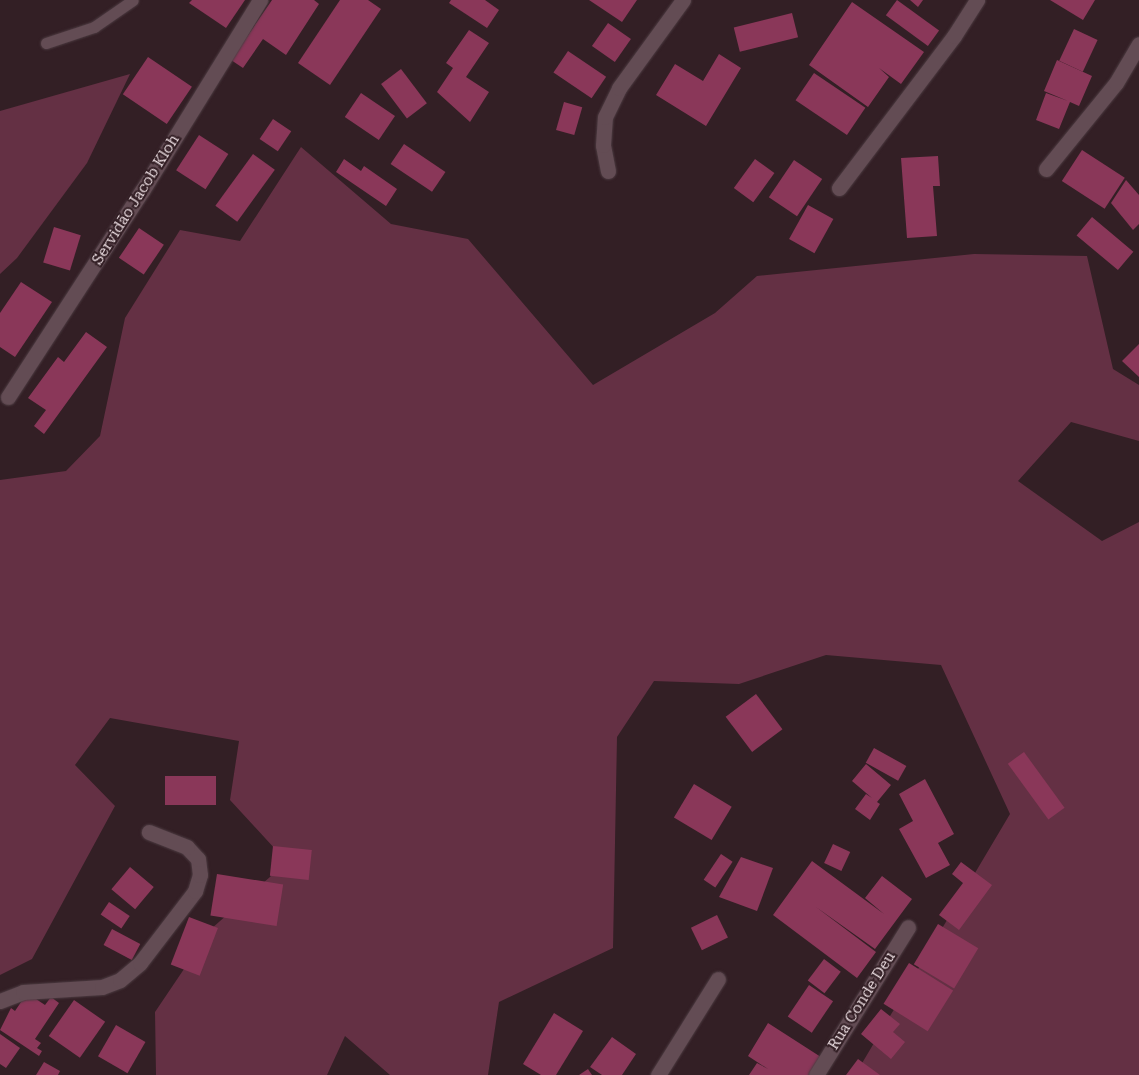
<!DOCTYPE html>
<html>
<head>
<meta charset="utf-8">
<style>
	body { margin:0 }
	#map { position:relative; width:1139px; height:1075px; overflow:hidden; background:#331f25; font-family:"Roboto Serif",serif }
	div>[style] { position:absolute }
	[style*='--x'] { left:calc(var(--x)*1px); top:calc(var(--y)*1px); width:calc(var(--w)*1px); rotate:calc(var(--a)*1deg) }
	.green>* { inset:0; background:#643044 }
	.building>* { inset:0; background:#8a3759; transform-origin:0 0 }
	.roads { filter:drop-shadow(0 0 1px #4c3b41) drop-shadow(0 0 1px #4c3b41) }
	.lane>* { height:11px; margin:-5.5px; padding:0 5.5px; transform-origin:5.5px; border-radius:5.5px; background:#634c54 }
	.street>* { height:15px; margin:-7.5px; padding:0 7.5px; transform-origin:7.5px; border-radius:7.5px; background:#634c54 }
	span { translate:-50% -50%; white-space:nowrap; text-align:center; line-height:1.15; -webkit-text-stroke:4px #331f25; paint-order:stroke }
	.street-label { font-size:15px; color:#eadce0 }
</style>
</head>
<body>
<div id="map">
	<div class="green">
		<i style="clip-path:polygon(130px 74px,87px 163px,17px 258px,0 274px,0 111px)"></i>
		<i style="clip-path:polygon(301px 147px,391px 224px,468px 239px,593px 385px,715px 313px,757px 276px,974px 254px,1087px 256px,1113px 369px,1139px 385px,1139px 441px,1071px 422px,1018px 481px,1102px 541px,1139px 522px,1139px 1075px,855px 1075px,1010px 814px,941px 665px,826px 655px,739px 684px,654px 681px,617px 737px,613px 948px,499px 1002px,488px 1075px,390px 1075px,345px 1036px,327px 1075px,156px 1075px,155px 1012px,211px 929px,287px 862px,230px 800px,239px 741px,110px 718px,75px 765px,115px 806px,32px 959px,0 975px,0 480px,66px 471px,100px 436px,125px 318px,180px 230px,240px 241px)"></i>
	</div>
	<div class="building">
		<i style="clip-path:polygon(192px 0,245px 0,226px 28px,189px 3px)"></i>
		<i style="clip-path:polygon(272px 0,314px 0,319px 4px,286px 55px,263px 39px,243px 68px,231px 60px)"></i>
		<i style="clip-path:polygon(340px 0,368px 0,381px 9px,330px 85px,298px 63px)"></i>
		<i style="clip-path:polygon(451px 0,485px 0,499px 10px,487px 28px,449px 3px)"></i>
		<i style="clip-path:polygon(589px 0,637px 0,622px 22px)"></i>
		<i style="left:897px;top:0;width:52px;height:19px;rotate:36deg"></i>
		<i style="clip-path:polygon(910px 0,923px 0,918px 7px)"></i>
		<i style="clip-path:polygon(1050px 0,1095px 0,1083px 20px)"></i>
		<i style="clip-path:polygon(852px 2px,924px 52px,901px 84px,879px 68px,889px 77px,868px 107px,809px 65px)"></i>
		<i style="left:792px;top:13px;width:25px;height:60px;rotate:76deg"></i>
		<i style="left:608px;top:23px;width:28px;height:28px;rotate:35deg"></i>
		<i style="left:1074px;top:29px;width:26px;height:35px;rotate:25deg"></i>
		<i style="clip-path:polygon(469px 30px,489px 43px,466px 77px,489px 92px,470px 122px,437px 92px,453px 68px,446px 63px)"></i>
		<i style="left:568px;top:51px;width:46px;height:26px;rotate:34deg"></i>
		<i style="clip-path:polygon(719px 54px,741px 68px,706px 126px,656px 95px,675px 64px,703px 81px)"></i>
		<i style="left:148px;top:57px;width:53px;height:45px;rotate:34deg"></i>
		<i style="clip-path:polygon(1057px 60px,1092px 76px,1079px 106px,1070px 102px,1059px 129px,1036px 120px,1046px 93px,1068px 101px,1044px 91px)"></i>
		<i style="left:401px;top:69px;width:43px;height:25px;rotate:53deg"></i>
		<i style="left:814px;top:73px;width:62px;height:33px;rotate:34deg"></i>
		<i style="left:361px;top:93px;width:41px;height:29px;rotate:34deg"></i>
		<i style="left:564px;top:102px;width:19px;height:29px;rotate:16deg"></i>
		<i style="left:273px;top:119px;width:22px;height:24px;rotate:34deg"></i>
		<i style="left:199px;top:135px;width:35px;height:42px;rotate:33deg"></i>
		<i style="left:404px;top:144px;width:50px;height:24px;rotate:34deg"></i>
		<i style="left:1082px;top:150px;width:51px;height:37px;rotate:33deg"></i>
		<i style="left:253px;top:154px;width:27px;height:64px;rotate:36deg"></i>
		<i style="clip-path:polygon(938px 156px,940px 186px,933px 186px,937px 236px,907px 238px,901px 158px)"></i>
		<i style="clip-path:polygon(344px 159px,361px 171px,364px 166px,397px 189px,386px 206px,336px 172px)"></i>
		<i style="left:755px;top:159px;width:24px;height:36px;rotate:36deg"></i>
		<i style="left:794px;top:160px;width:34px;height:45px;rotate:34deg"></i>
		<i style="clip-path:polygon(1126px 180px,1139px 195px,1139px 224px,1133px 230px,1111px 203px)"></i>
		<i style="left:808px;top:205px;width:29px;height:39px;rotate:29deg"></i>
		<i style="left:1092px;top:217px;width:54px;height:24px;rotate:40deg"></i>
		<i style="left:54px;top:227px;width:28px;height:37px;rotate:17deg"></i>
		<i style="left:139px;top:228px;width:30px;height:36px;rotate:34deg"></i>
		<i style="clip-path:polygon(21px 282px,52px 302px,15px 357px,0 347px,0 313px)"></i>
		<i style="clip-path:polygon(86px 332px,107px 347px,44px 434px,34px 426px,46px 410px,28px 398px,58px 357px,64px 362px)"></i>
		<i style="clip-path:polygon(1139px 344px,1139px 377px,1122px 361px)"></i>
		<i style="left:756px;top:694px;width:44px;height:38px;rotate:53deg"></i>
		<i style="left:874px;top:748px;width:37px;height:17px;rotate:29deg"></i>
		<i style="left:1024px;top:752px;width:69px;height:20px;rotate:54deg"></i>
		<i style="clip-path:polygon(866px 764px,891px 785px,877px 802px,880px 804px,870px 820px,855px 809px,866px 794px,872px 798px,852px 781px)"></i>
		<i style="left:216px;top:776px;width:29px;height:51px;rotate:90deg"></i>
		<i style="clip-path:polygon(925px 779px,954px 834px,938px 843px,950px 865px,926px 878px,899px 829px,913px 821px,899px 794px)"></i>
		<i style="left:694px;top:784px;width:44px;height:39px;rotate:31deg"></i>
		<i style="left:833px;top:844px;width:19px;height:21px;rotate:25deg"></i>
		<i style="left:273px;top:846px;width:39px;height:30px;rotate:6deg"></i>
		<i style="left:721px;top:854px;width:14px;height:31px;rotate:34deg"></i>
		<i style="clip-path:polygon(741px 857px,773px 868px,757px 911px,719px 897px)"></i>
		<i style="clip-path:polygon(812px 861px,884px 914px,865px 898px,882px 876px,912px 899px,875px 949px,816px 907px,876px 952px,857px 978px,773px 915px)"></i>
		<i style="clip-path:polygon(961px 862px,992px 885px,959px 930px,939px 915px,963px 883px,952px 874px)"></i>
		<i style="left:130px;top:867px;width:31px;height:29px;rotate:40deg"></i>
		<i style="left:217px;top:874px;width:67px;height:42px;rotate:9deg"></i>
		<i style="left:109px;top:902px;width:25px;height:15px;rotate:34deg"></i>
		<i style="left:717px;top:915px;width:25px;height:29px;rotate:64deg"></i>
		<i style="left:189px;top:917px;width:31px;height:51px;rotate:21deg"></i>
		<i style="left:938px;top:924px;width:47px;height:47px;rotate:31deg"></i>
		<i style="left:112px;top:929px;width:32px;height:18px;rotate:28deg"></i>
		<i style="left:824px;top:959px;width:21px;height:27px;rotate:37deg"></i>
		<i style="left:909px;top:963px;width:52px;height:48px;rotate:32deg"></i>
		<i style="left:809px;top:985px;width:29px;height:38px;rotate:34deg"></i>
		<i style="clip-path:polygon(27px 993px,45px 1005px,51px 997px,59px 1003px,35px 1039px,41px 1043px,37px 1048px,42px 1051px,39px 1056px,0 1030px,11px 1008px,15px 1011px)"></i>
		<i style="left:74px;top:1000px;width:38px;height:44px;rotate:35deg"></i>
		<i style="clip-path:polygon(881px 1009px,900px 1024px,893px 1032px,905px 1042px,891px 1059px,861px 1034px)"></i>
		<i style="clip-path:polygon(554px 1013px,583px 1031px,556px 1075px,541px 1075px,523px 1064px)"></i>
		<i style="clip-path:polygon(768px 1023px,824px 1059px,814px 1075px,749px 1075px,757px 1063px,768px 1069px,748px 1056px)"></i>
		<i style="left:116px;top:1025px;width:34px;height:36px;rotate:30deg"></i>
		<i style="clip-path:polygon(0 1034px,20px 1048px,6px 1068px,0 1064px)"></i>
		<i style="clip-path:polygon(612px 1037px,636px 1054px,622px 1075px,602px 1075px,590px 1067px)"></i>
		<i style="clip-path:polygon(858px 1059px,880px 1075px,846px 1075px)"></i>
		<i style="clip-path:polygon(44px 1062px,60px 1071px,58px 1075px,36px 1075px)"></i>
		<i style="clip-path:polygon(588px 1069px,592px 1075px,579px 1075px)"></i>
	</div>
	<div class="roads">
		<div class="lane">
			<i style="--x:46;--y:43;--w:51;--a:-18.4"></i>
			<i style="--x:94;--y:27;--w:47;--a:-34.7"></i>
		</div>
		<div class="street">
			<i style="--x:1046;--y:169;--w:111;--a:-50.9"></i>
			<i style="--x:1116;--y:83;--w:45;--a:-59.5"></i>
			<i style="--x:608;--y:171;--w:26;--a:-101"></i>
			<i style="--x:603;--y:145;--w:28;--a:-86"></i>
			<i style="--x:605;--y:117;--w:32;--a:-64"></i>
			<i style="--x:619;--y:88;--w:109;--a:-54"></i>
			<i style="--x:839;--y:188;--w:191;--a:-52.9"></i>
			<i style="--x:954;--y:36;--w:43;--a:-57.4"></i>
			<i style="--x:8;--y:397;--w:246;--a:-57"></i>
			<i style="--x:142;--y:191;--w:225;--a:-58.3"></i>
			<i style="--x:0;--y:1001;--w:25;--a:-21"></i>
			<i style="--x:23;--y:992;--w:79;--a:-3.6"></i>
			<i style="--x:102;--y:987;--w:19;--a:-21"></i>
			<i style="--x:120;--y:980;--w:26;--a:-40"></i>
			<i style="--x:140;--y:963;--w:91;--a:-52.6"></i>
			<i style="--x:195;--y:891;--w:17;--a:-73"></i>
			<i style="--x:200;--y:875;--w:16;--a:-97"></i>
			<i style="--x:198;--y:859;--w:16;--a:-133"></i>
			<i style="--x:187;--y:847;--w:41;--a:-158.5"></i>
			<i style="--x:658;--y:1075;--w:113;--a:-58"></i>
			<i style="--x:816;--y:1075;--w:174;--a:-58.1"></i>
		</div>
	</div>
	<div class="street-label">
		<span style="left:136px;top:200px;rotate:-58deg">Servidão Jacob Kloh</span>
		<span style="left:862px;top:1001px;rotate:-58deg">Rua Conde Deu</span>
	</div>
</div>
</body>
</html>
